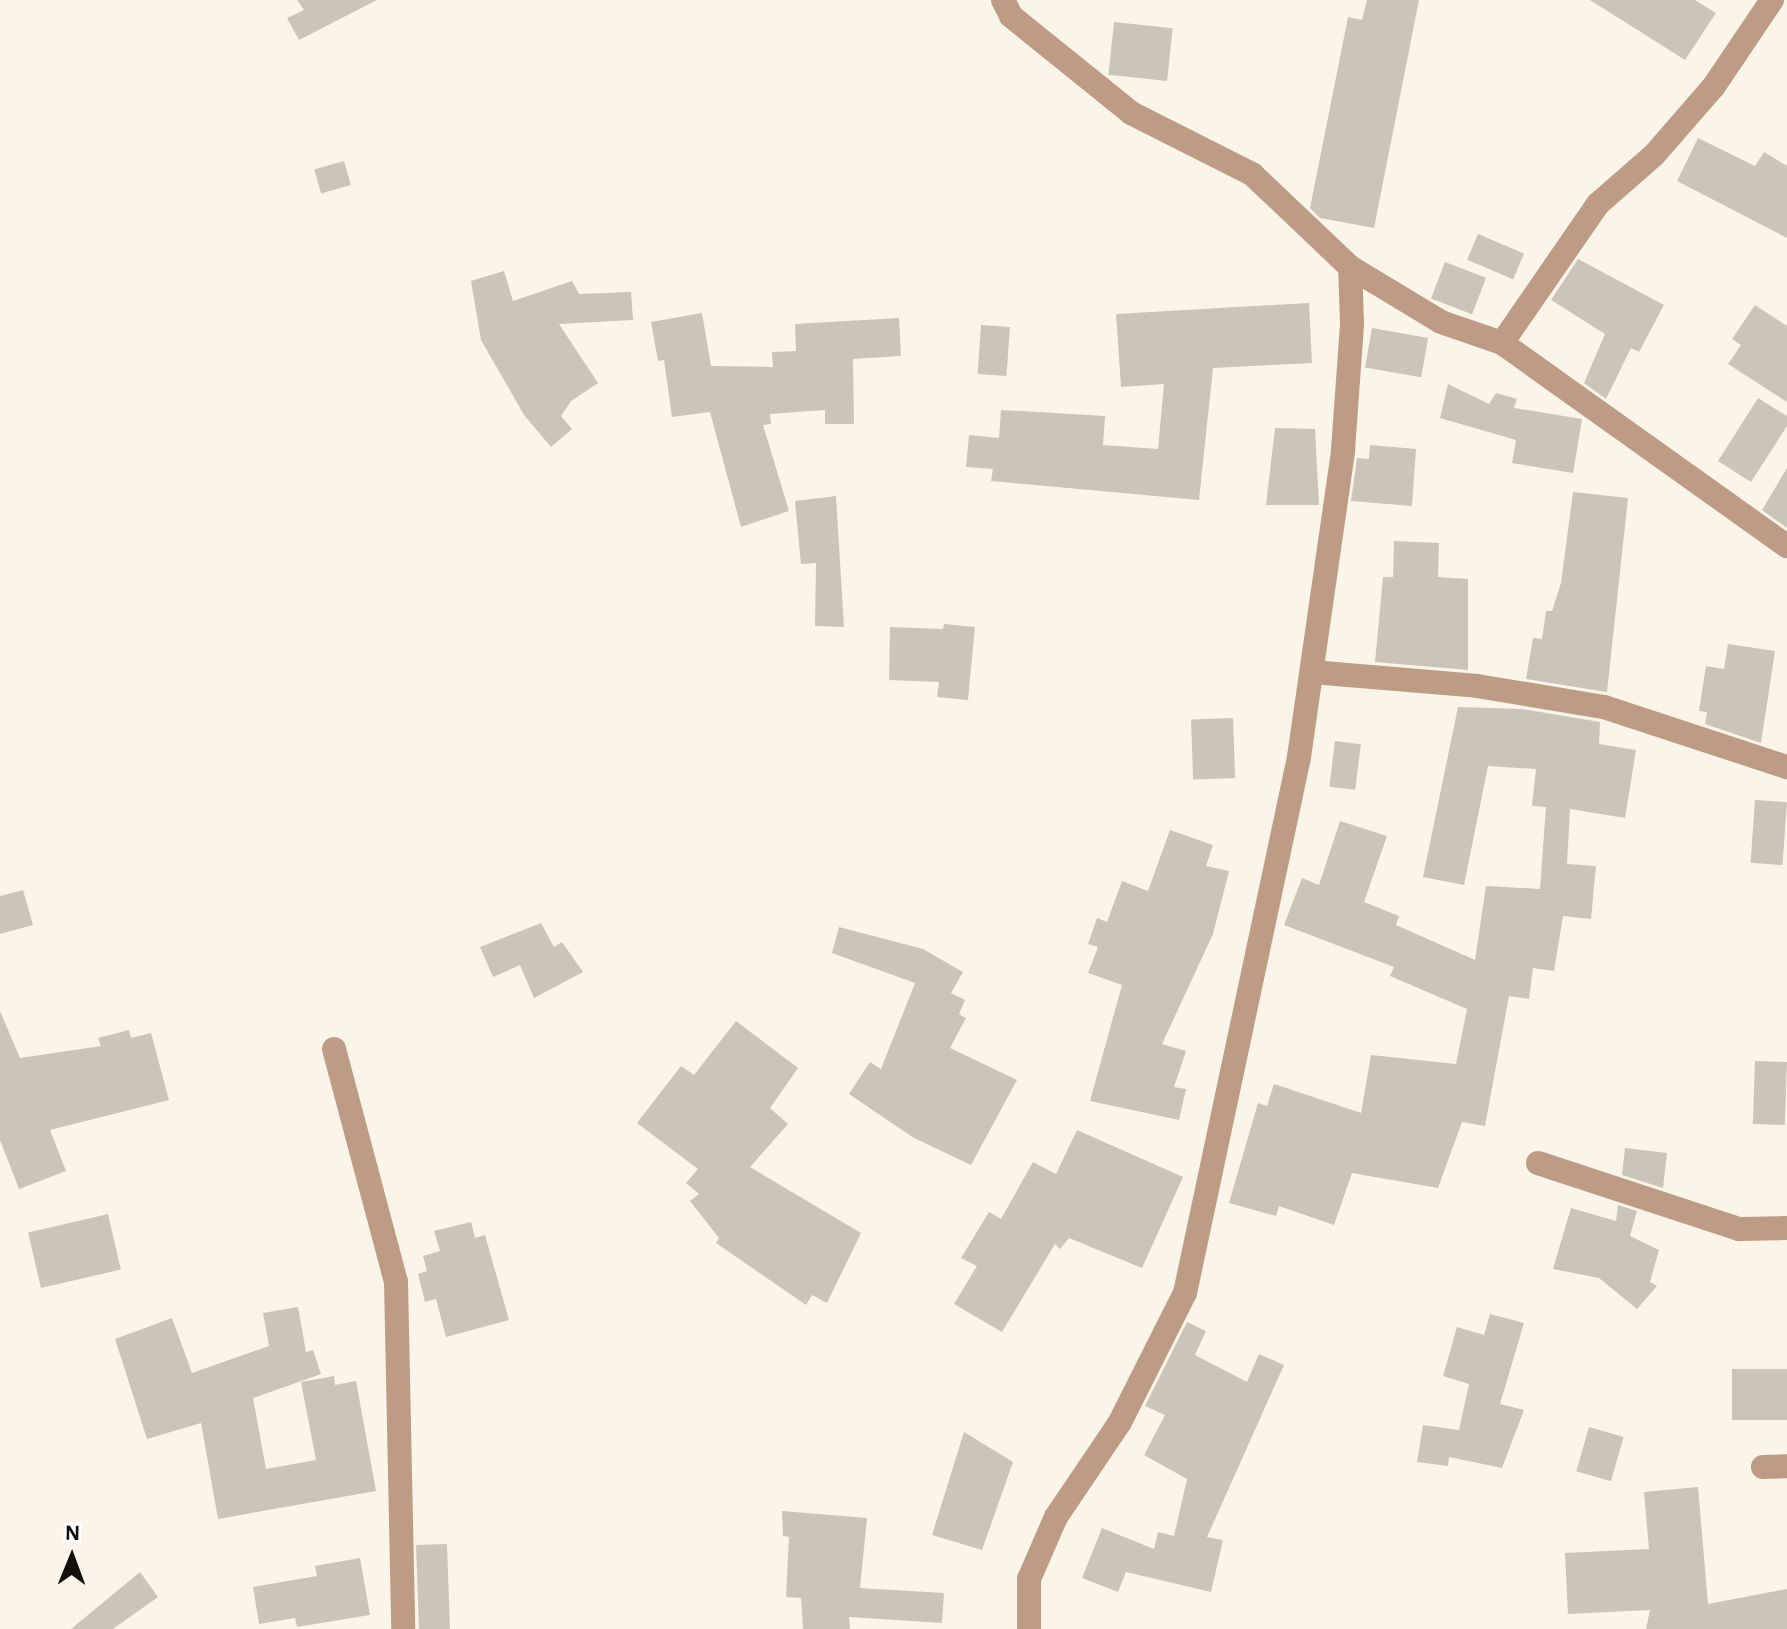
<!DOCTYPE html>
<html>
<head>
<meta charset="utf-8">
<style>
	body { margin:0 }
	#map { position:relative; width:1787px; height:1629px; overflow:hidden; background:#fbf5e9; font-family:"Alegreya Sans",sans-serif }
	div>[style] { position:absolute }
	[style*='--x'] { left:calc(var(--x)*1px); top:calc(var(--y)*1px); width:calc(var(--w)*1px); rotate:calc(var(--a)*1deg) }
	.building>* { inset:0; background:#cac4b9; transform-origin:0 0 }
	.street>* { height:24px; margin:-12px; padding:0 12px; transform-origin:12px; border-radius:12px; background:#be9b85 }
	span { translate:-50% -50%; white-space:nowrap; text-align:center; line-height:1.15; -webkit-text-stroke:7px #fff; paint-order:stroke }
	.north { position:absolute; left:32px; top:1517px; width:80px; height:80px; -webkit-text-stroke:6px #fff; paint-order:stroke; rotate:1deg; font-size:22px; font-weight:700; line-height:32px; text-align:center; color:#120f0c }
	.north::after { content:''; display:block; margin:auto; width:28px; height:36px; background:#120f0c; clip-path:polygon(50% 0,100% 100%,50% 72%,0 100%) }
</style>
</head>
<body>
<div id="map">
	<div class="building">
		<i style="clip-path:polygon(297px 0,377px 0,299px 40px,287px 18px,304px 10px)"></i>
		<i style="clip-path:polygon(1367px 0,1419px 0,1374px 228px,1320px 218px,1310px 208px,1348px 17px,1362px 20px)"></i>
		<i style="clip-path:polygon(1590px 0,1695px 0,1716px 13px,1685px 60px)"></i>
		<i style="left:1114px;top:22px;width:59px;height:53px;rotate:6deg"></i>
		<i style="clip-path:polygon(1698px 138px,1755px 166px,1764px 152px,1787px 166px,1787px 238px,1677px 181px)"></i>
		<i style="left:344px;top:161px;width:25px;height:31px;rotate:74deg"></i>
		<i style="left:1478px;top:234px;width:50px;height:28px;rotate:23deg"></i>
		<i style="clip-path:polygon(1578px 259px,1664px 305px,1639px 352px,1631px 348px,1606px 399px,1584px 383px,1605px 334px,1551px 300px)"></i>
		<i style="left:1445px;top:262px;width:44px;height:39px;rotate:21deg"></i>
		<i style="clip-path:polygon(504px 271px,513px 301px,572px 281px,579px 294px,631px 292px,633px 320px,559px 324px,598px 383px,571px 401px,561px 416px,572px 429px,551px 447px,524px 415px,481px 340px,471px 281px)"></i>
		<i style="clip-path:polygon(1309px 303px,1312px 363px,1213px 368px,1199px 500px,991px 481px,993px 469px,966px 467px,969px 435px,999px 438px,1001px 410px,1105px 416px,1103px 445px,1158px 449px,1164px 384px,1121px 387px,1116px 314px)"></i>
		<i style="clip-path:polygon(1755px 305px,1787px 326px,1787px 402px,1728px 364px,1741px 345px,1732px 339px)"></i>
		<i style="clip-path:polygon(702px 313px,711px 366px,773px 367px,772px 352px,796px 351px,795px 324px,899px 318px,901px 356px,853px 359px,854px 424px,825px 424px,825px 410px,770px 414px,771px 424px,763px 425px,789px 511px,741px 527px,710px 412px,672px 417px,664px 360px,658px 361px,651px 322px)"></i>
		<i style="left:981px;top:325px;width:29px;height:49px;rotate:4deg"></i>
		<i style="left:1372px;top:328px;width:57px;height:40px;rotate:10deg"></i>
		<i style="clip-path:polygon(1448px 384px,1489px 404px,1496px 393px,1517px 399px,1514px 408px,1582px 419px,1573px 473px,1512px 463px,1516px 440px,1440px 418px)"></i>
		<i style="clip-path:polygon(1758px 398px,1787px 416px,1787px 426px,1751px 482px,1718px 461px)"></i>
		<i style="clip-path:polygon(1275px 428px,1315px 429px,1319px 505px,1266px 505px)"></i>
		<i style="clip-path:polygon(1370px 445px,1416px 449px,1412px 506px,1351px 501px,1357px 458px,1369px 459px)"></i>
		<i style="clip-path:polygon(1787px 468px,1787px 528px,1762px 510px)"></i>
		<i style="clip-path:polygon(1573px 492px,1628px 498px,1607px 692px,1526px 679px,1533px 638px,1542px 639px,1546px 611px,1552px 611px,1561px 583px)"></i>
		<i style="clip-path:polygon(836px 496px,844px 627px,815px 626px,816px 563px,801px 564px,795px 501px)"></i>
		<i style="clip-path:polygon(1394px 541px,1439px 543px,1438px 577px,1468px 579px,1468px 670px,1375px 662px,1383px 577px,1393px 577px)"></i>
		<i style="clip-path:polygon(944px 624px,975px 627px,968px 700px,937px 697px,939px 682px,889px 680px,890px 627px,943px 629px)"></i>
		<i style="clip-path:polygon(1728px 644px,1775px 651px,1761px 743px,1705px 724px,1707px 712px,1699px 711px,1706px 666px,1724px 669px)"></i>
		<i style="clip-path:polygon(1458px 707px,1522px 709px,1600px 722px,1599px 744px,1636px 750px,1625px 818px,1570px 809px,1567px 864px,1596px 866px,1591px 919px,1563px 916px,1554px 971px,1533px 968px,1529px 999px,1509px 996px,1485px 1126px,1462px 1122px,1438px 1188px,1352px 1173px,1334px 1225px,1279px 1206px,1276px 1216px,1229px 1203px,1258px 1103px,1267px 1106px,1274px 1084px,1361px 1113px,1371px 1055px,1456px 1064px,1467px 1009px,1390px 976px,1394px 967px,1284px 925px,1302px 878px,1319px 885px,1340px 821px,1387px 836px,1364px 902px,1399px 916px,1396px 925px,1475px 960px,1486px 886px,1540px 889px,1546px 807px,1532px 806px,1536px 769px,1488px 766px,1464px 885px,1423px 877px)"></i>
		<i style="left:1233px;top:718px;width:60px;height:42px;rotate:88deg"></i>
		<i style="left:1335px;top:741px;width:26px;height:46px;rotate:7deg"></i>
		<i style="left:1755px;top:800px;width:32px;height:63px;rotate:4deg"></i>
		<i style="clip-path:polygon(1170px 830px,1213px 845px,1206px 866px,1229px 871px,1213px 934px,1162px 1044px,1186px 1051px,1174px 1087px,1186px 1089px,1179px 1120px,1090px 1101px,1122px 985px,1088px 973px,1098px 947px,1088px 944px,1097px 918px,1107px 922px,1122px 881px,1148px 891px)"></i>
		<i style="clip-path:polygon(23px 890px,33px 925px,0 934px,0 896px)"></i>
		<i style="clip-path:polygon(541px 923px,554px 947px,562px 942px,583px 972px,534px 998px,520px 965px,493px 977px,480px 947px)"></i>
		<i style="clip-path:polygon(839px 927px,923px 949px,963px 972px,951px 993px,965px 1000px,959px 1014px,966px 1018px,950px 1048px,1017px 1080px,971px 1165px,914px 1138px,849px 1094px,870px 1062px,881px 1069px,915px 983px,832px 953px)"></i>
		<i style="clip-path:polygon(0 1011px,20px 1058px,101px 1046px,98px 1038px,129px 1030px,131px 1038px,151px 1033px,169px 1100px,50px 1130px,66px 1171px,19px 1189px,0 1140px)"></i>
		<i style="clip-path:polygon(736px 1021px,798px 1068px,770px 1108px,788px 1124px,750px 1167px,861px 1233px,827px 1303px,812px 1295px,806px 1305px,716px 1243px,719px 1238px,690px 1201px,699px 1194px,686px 1183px,698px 1169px,637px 1123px,681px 1066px,694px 1075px)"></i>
		<i style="left:1755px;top:1061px;width:32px;height:63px;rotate:2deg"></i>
		<i style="clip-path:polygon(1077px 1130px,1183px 1177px,1142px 1268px,1069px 1238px,1060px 1249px,1055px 1244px,1002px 1332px,954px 1304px,977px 1266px,961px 1258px,989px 1212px,1001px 1219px,1033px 1162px,1056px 1174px)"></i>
		<i style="clip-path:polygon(1625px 1148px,1667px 1153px,1663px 1188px,1622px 1175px)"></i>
		<i style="clip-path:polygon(1618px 1205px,1637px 1211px,1630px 1236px,1659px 1250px,1650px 1282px,1657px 1286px,1637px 1309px,1599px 1278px,1553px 1269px,1571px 1208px,1616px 1221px)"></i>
		<i style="left:108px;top:1214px;width:57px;height:82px;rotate:77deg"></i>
		<i style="clip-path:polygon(471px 1222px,475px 1238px,485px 1235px,509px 1320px,446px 1337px,436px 1299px,425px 1302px,418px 1274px,427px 1271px,423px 1256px,440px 1251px,434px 1231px)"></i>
		<i style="clip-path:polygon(298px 1307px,306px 1352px,313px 1350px,321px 1374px,253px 1398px,266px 1469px,316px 1460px,301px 1382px,334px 1376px,335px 1385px,356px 1381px,376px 1491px,218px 1519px,201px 1423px,147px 1439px,115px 1339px,172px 1318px,192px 1373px,269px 1346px,263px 1313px)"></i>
		<i style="clip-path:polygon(1490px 1314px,1524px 1323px,1500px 1404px,1524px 1410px,1502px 1468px,1449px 1457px,1448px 1466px,1417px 1462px,1423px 1425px,1459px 1430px,1469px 1384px,1443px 1376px,1457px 1327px,1484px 1335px)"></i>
		<i style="clip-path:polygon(1187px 1322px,1206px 1331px,1195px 1355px,1247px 1382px,1259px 1354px,1284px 1365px,1207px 1537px,1223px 1540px,1211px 1592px,1126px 1572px,1118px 1592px,1082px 1578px,1102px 1528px,1154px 1549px,1158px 1532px,1174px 1536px,1187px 1479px,1144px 1455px,1165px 1415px,1145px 1406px)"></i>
		<i style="left:1787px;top:1369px;width:51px;height:55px;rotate:90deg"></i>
		<i style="left:1589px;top:1427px;width:36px;height:46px;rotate:16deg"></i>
		<i style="clip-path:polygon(964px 1432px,1013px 1462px,982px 1550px,932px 1535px)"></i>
		<i style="clip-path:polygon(1698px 1487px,1708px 1604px,1787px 1589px,1787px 1629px,1646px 1629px,1650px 1610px,1568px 1614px,1565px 1553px,1649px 1549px,1644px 1492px)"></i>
		<i style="clip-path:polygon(782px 1511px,867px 1518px,860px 1588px,944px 1593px,942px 1623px,849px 1617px,850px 1629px,803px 1629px,801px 1598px,786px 1597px,789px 1537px,783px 1536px)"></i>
		<i style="left:447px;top:1544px;width:85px;height:31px;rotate:88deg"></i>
		<i style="clip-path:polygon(360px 1558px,370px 1615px,297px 1627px,295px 1618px,259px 1624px,253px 1587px,317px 1576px,315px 1566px)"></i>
		<i style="clip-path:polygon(140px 1572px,158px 1597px,113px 1629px,71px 1629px)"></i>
	</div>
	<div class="street">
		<i style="--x:1003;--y:0;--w:18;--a:63"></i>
		<i style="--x:1011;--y:16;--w:154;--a:38.9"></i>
		<i style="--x:1131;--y:113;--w:136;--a:26.8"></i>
		<i style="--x:1252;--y:174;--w:135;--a:43.5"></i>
		<i style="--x:1350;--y:267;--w:106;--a:31.1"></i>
		<i style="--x:1441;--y:322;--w:65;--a:19"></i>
		<i style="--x:1502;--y:343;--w:350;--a:35.5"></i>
		<i style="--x:1502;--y:343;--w:169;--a:-55.4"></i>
		<i style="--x:1598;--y:204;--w:74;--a:-41.2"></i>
		<i style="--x:1654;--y:155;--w:91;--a:-49"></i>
		<i style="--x:1714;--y:86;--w:104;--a:-56"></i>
		<i style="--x:1312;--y:672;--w:166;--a:4.8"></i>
		<i style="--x:1477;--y:686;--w:129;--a:9.4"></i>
		<i style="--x:1604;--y:707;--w:193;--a:18.2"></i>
		<i style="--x:334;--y:1049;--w:241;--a:75.1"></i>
		<i style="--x:396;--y:1282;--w:347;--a:88.8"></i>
		<i style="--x:1538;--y:1163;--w:212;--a:18.2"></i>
		<i style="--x:1739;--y:1229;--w:48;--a:-1.2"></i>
		<i style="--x:1763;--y:1467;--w:24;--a:-2"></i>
		<i style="--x:1029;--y:1629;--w:50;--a:-90"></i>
		<i style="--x:1029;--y:1579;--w:68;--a:-66.5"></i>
		<i style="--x:1056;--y:1517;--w:115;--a:-56"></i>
		<i style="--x:1120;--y:1422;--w:144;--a:-63.3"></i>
		<i style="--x:1185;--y:1293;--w:548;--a:-77.99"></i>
		<i style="--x:1299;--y:757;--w:310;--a:-81.8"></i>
		<i style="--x:1343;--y:450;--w:127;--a:-85.9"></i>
		<i style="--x:1352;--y:323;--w:56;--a:-92"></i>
	</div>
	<div class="north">N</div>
</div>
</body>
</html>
